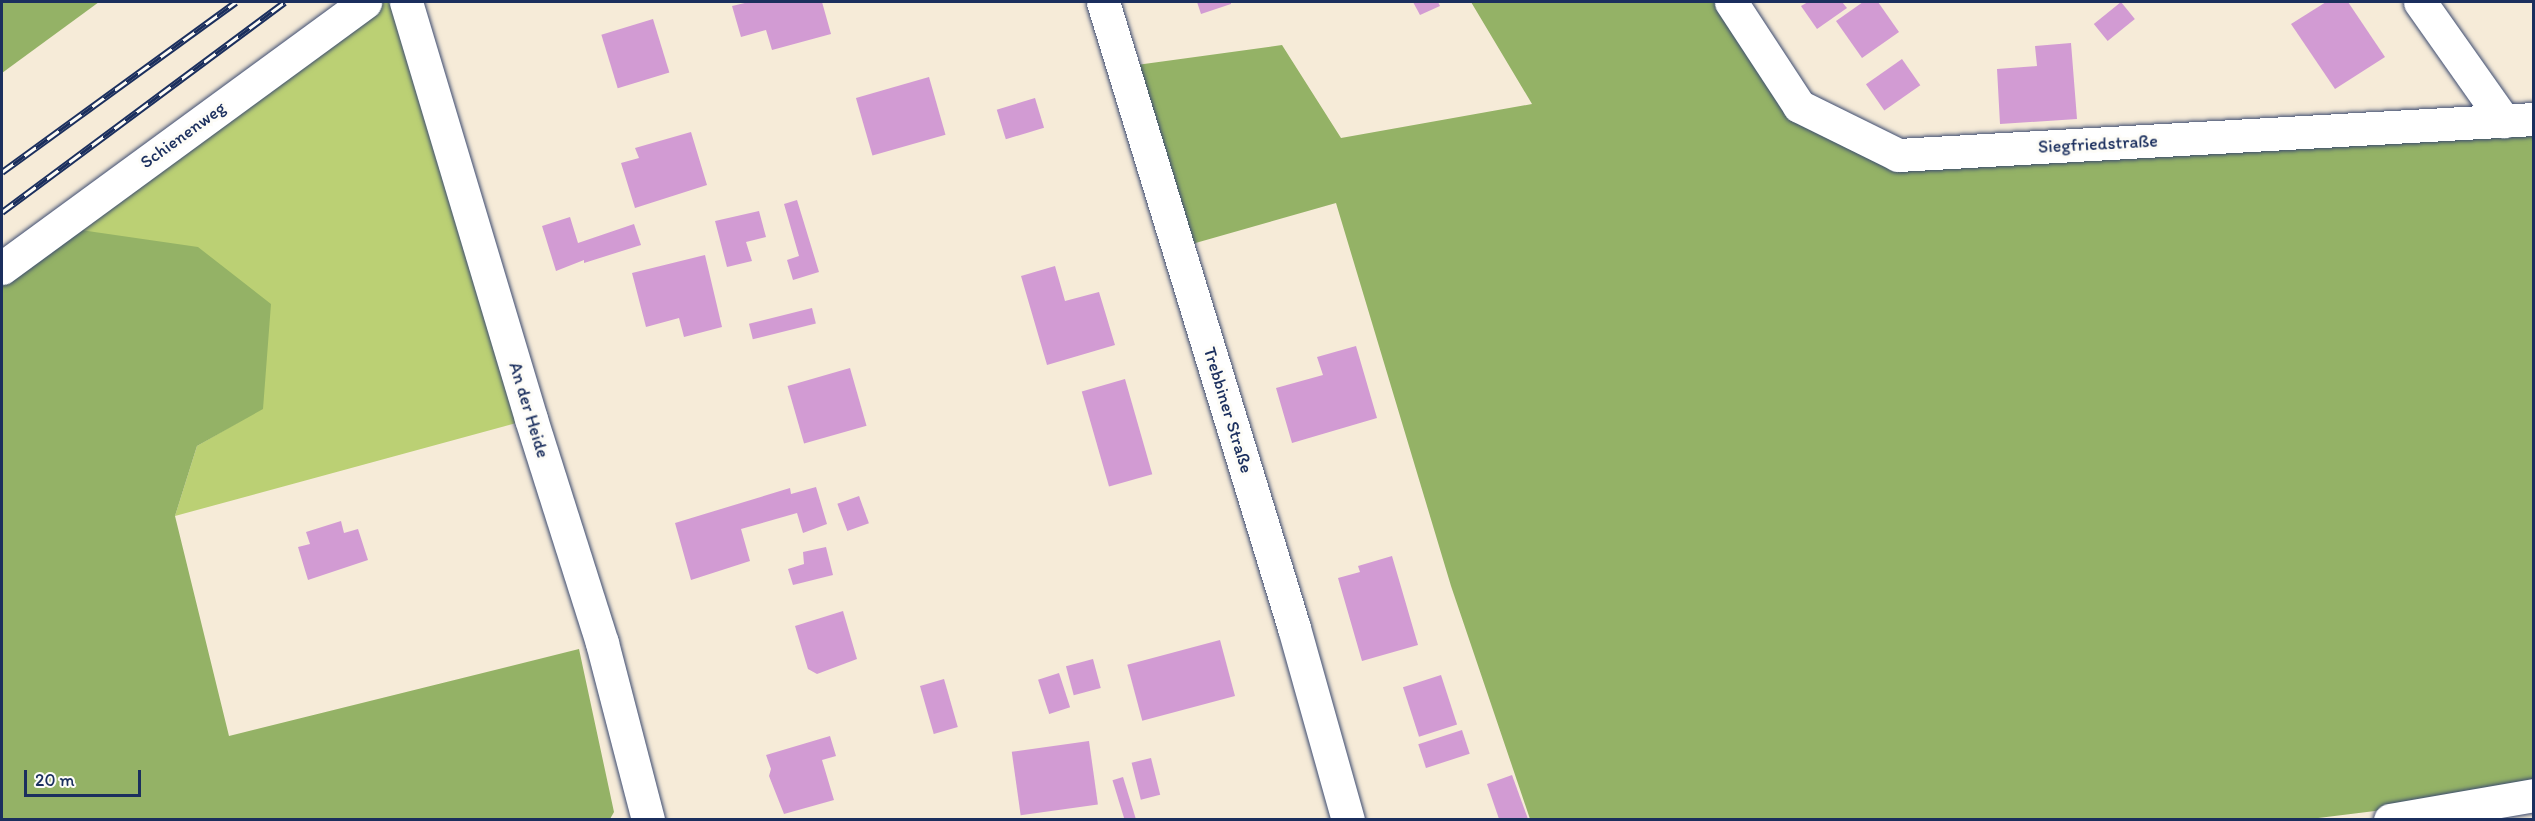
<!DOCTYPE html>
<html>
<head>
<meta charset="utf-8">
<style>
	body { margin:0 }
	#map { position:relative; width:2535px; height:821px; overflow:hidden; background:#f6ebd8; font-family:Itim,sans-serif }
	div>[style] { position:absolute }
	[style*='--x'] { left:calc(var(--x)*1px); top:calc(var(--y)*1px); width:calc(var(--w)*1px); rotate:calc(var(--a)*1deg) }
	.green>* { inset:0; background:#bbd074 }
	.forest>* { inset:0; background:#94b266 }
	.building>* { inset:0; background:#d29bd3; transform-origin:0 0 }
	.roads { filter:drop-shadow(0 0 2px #3c4b70) drop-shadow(0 0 2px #3c4b70) }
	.street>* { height:33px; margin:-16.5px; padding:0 16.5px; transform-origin:16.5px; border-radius:16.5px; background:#fff }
	.rail>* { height:7px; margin-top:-3.5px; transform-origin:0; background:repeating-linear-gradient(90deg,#fdfcf7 0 14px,#1b2f5e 0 28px); box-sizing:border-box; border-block:2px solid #1b2f5e }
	span { translate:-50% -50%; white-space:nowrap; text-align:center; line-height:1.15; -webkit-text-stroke:6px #fdfcf7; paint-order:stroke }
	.street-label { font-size:18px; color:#1b2f5e }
	.frame { position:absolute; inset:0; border:3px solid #1b2f5e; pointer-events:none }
	.scale { position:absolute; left:24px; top:770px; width:117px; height:27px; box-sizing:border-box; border:3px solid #1b2f5e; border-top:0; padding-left:8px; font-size:18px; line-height:21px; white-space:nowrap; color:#1b2f5e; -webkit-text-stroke:4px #fdfcf7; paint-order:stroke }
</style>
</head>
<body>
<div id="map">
	<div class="green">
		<i style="clip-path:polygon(364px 2px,406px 2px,531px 419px,175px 516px,197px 446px,263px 408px,46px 225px)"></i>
	</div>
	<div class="forest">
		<i style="clip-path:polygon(2px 2px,99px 2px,2px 73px)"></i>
		<i style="clip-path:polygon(1471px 2px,1731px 2px,1799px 106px,1898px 155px,2533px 119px,2533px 779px,2375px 811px,2302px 820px,1530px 819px,1451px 586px,1336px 203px,1178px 248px,1122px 67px,1282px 45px,1341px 138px,1532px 104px)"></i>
		<i style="clip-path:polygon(46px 225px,198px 247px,271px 304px,263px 409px,197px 446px,175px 516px,229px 736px,579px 649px,614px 812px,610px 819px,2px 819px,2px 257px)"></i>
	</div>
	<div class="building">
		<i style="clip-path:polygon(749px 2px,822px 2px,831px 34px,772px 50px,766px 30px,741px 37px,732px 6px)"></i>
		<i style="clip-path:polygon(1197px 2px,1231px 2px,1231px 4px,1201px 14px)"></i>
		<i style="clip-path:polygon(1413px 2px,1438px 2px,1440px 6px,1420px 15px)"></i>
		<i style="clip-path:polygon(1808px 2px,1842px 2px,1847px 8px,1817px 29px,1801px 6px)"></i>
		<i style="clip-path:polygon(1863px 2px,1878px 2px,1899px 32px,1862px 58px,1836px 21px)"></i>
		<i style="left:2121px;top:2px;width:22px;height:35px;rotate:51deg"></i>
		<i style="clip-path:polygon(2326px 2px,2348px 2px,2385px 57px,2335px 89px,2291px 24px)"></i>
		<i style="left:653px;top:19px;width:56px;height:54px;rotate:73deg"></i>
		<i style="clip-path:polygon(2071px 43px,2077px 119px,2000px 124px,1997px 69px,2037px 66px,2035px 46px)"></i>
		<i style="left:1902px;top:59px;width:32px;height:44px;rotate:55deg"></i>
		<i style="left:929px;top:77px;width:60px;height:76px;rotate:74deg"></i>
		<i style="left:1035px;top:98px;width:31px;height:40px;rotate:73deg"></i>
		<i style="clip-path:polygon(691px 132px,707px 185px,635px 208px,621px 163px,639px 158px,635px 148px)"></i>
		<i style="clip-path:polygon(797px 200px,819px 272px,793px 280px,787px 260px,799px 256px,784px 204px)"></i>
		<i style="clip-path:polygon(759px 211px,766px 237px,746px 242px,752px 261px,727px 267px,715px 221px)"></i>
		<i style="clip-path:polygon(570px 217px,578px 243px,634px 224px,641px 245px,584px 263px,584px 260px,556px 271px,542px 226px)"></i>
		<i style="clip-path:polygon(705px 255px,722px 327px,684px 337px,679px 318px,646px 327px,632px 273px)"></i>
		<i style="clip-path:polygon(1055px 266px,1065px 301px,1099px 292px,1115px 345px,1047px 365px,1021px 276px)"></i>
		<i style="left:812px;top:308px;width:16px;height:65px;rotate:76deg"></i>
		<i style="clip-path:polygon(1356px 346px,1377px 418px,1292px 443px,1276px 388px,1323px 375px,1317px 357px)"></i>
		<i style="left:850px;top:368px;width:60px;height:65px;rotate:74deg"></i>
		<i style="left:1125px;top:379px;width:99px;height:45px;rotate:74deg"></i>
		<i style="clip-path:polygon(816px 487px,827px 524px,803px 533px,797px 513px,741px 529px,750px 561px,691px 580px,675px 523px,790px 488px,791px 494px)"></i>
		<i style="left:859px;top:496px;width:29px;height:23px;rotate:70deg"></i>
		<i style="clip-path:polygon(341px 521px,344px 533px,358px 529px,368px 560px,308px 580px,298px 547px,310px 544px,306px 532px)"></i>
		<i style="clip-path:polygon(826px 547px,833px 575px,793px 585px,788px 569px,804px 564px,803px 552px)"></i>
		<i style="clip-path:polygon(1392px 556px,1418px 645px,1362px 661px,1338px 578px,1360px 572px,1358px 566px)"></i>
		<i style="clip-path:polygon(843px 611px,857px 659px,817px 674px,808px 669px,795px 626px)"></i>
		<i style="left:1220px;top:640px;width:58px;height:96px;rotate:75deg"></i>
		<i style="left:1093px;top:659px;width:30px;height:28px;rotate:75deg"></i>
		<i style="left:1059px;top:673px;width:36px;height:22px;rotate:72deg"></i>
		<i style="left:1441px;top:675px;width:52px;height:40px;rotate:72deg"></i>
		<i style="left:944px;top:679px;width:50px;height:25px;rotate:74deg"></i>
		<i style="left:1462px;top:730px;width:25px;height:46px;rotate:72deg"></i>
		<i style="clip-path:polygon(830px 736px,836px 756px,822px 760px,834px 800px,784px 814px,769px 776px,771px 769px,766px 755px)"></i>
		<i style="left:1089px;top:741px;width:64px;height:78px;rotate:82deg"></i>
		<i style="left:1151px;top:758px;width:38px;height:20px;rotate:76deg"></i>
		<i style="clip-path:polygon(1512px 775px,1528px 819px,1499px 819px,1487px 784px)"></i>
		<i style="left:1123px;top:777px;width:44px;height:11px;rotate:73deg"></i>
	</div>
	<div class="roads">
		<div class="street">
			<i style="--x:406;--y:2;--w:435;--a:73.3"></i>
			<i style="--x:531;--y:419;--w:235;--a:72.4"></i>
			<i style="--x:602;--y:643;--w:183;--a:75.4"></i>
			<i style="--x:1103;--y:2;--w:654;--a:73.03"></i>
			<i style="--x:1294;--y:628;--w:199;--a:74.3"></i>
			<i style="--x:1731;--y:2;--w:124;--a:56.8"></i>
			<i style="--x:1799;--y:106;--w:110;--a:26.3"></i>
			<i style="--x:1898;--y:155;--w:637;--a:-3.24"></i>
			<i style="--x:2420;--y:2;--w:146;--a:54.8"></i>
			<i style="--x:2;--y:268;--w:450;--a:-36.2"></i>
			<i style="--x:2390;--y:820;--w:146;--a:-9.8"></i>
		</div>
	</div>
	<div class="rail">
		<i style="--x:2;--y:172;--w:289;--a:-36"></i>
		<i style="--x:2;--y:212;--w:352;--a:-36.6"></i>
	</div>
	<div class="street-label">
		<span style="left:183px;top:135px;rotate:-36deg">Schienenweg</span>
		<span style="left:2098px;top:144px;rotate:-3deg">Siegfriedstraße</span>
		<span style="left:529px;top:410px;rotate:73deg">An der Heide</span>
		<span style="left:1228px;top:410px;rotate:73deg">Trebbiner Straße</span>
	</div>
	<div class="frame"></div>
	<div class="scale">20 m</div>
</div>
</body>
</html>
